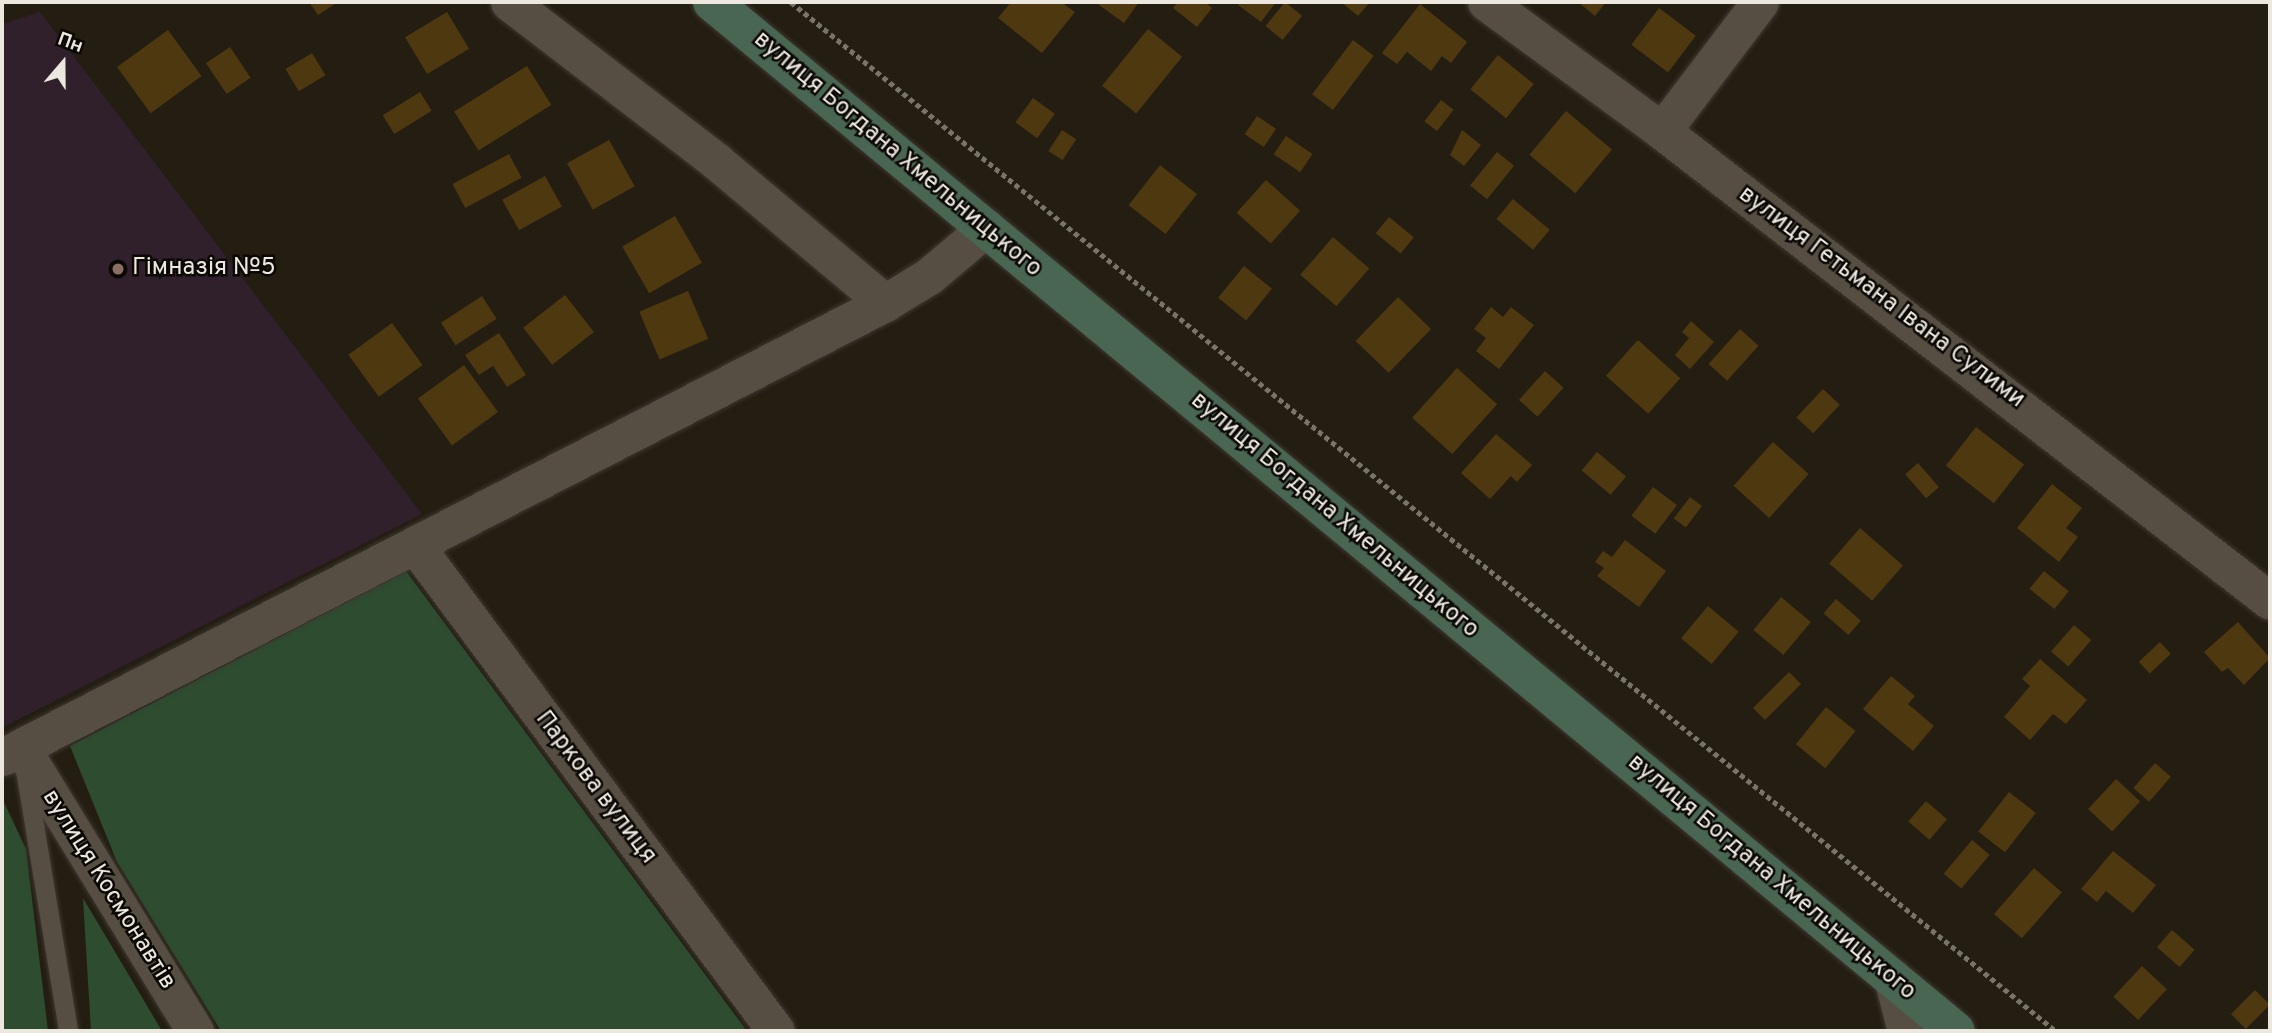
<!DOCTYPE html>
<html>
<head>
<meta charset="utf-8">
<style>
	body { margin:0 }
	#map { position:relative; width:2272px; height:1033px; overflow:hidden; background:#241d12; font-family:Overpass,sans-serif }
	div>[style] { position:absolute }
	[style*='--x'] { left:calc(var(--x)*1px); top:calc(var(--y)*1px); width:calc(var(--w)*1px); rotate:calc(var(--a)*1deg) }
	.education>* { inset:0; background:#2f202b }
	.green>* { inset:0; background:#2e4d30 }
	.building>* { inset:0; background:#4d3810; transform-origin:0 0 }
	.path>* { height:4.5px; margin-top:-2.25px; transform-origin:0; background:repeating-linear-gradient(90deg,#79746a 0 5px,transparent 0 8.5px) }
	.roads { filter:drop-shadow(0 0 2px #3e3832) drop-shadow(0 0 2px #3e3832) }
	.service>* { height:19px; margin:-9.5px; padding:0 9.5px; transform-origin:9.5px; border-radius:9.5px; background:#564e42 }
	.minor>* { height:37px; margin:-18.5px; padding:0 18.5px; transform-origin:18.5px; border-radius:18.5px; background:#564e42 }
	.secondary>* { height:38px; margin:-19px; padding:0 19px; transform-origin:19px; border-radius:19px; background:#496652 }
	.dots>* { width:19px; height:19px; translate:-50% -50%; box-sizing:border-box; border:4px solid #0b0804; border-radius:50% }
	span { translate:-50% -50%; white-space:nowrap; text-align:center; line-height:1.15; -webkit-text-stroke:5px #0b0804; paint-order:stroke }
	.street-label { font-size:24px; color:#ece8e0 }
	.poi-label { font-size:24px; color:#ece8e0 }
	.left { translate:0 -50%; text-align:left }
	.frame { position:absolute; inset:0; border:4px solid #ece8e0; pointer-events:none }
	.north { position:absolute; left:28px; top:28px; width:70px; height:70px; -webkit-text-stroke:5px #0b0804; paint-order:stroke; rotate:20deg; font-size:19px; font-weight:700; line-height:28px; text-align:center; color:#ece8e0 }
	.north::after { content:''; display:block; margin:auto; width:24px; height:32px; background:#ece8e0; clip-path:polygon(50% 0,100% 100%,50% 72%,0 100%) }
</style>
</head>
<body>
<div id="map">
	<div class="education">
		<i style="clip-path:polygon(40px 12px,422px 514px,2px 728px,2px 24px)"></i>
	</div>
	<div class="green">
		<i style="clip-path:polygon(406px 571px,747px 1031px,221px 1031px,117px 862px,70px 746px)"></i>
		<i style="clip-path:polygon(2px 798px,26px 849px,48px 1031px,2px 1031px)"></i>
		<i style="clip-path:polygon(83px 898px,162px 1031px,91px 1031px)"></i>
	</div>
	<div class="building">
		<i style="clip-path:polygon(309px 2px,338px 2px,318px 15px)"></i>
		<i style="clip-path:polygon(1011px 2px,1061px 2px,1075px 12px,1042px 53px,998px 18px)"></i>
		<i style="clip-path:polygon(1095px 2px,1139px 2px,1124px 23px)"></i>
		<i style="clip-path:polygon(1178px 2px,1205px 2px,1212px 8px,1197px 27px,1173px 8px)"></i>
		<i style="clip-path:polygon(1241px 2px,1276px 2px,1261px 22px,1238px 5px)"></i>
		<i style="left:1285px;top:2px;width:22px;height:31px;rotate:39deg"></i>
		<i style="clip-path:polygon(1341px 2px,1370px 2px,1358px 16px)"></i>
		<i style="clip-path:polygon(1578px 2px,1606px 2px,1595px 16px)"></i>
		<i style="clip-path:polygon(1420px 4px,1467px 42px,1451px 63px,1442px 56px,1431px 71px,1407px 52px,1397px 64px,1382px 53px)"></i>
		<i style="left:1659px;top:8px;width:46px;height:46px;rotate:37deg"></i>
		<i style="left:447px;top:12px;width:43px;height:49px;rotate:59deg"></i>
		<i style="left:1148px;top:29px;width:44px;height:73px;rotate:39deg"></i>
		<i style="left:168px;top:30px;width:57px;height:63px;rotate:54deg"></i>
		<i style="left:1353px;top:40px;width:26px;height:68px;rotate:37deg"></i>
		<i style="left:230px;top:47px;width:37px;height:29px;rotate:56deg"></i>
		<i style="left:312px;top:53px;width:26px;height:31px;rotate:59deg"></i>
		<i style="left:1498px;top:55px;width:46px;height:44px;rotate:39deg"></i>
		<i style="left:527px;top:66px;width:46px;height:86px;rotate:58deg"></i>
		<i style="left:420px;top:92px;width:22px;height:44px;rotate:58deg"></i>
		<i style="left:1033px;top:98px;width:27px;height:30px;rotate:36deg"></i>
		<i style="left:1441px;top:100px;width:16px;height:27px;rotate:38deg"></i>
		<i style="left:1566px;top:111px;width:60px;height:57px;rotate:40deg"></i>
		<i style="left:1257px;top:116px;width:23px;height:22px;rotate:34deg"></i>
		<i style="left:1062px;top:130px;width:17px;height:25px;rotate:33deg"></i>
		<i style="clip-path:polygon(1462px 130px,1481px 145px,1464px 166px,1450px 155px)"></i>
		<i style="left:1286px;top:136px;width:32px;height:22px;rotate:34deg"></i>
		<i style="left:609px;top:140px;width:53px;height:48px;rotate:61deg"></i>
		<i style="left:1497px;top:152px;width:22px;height:43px;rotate:39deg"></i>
		<i style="left:509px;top:154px;width:27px;height:64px;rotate:62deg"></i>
		<i style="left:1160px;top:165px;width:47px;height:51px;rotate:38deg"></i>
		<i style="left:545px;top:176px;width:35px;height:49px;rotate:61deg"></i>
		<i style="left:1266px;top:180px;width:46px;height:44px;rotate:42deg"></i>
		<i style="left:1513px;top:199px;width:48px;height:26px;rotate:40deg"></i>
		<i style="left:675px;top:216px;width:54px;height:61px;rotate:60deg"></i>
		<i style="left:1389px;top:217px;width:32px;height:21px;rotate:39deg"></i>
		<i style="left:1333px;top:237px;width:48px;height:50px;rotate:41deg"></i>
		<i style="left:1244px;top:266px;width:36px;height:41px;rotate:39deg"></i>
		<i style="left:688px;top:291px;width:52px;height:53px;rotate:67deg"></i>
		<i style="left:565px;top:295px;width:47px;height:53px;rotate:52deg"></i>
		<i style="left:482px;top:296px;width:27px;height:49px;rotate:57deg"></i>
		<i style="left:1398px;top:297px;width:46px;height:61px;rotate:44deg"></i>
		<i style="clip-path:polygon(1491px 307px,1503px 317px,1511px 307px,1534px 325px,1499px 369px,1476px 351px,1486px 338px,1474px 329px)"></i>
		<i style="clip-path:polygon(1691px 321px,1714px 342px,1690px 369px,1675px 355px,1689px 338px,1682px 332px)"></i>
		<i style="left:392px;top:323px;width:52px;height:54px;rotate:54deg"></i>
		<i style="left:1740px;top:329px;width:25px;height:47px;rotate:42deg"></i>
		<i style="clip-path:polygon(499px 333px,526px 375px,507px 387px,493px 366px,479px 375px,465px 355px)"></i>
		<i style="left:1638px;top:340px;width:57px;height:48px;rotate:42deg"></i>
		<i style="left:464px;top:365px;width:58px;height:57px;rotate:54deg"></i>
		<i style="left:1457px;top:368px;width:54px;height:67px;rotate:42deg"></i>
		<i style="left:1545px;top:371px;width:25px;height:39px;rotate:42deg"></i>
		<i style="left:1823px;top:389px;width:23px;height:39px;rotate:43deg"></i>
		<i style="left:1976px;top:427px;width:61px;height:49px;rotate:38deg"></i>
		<i style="clip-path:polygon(1496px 434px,1532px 465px,1517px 482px,1511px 476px,1490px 499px,1461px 473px)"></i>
		<i style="left:1773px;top:442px;width:48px;height:59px;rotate:42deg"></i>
		<i style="left:1597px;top:452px;width:38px;height:24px;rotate:40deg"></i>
		<i style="left:1918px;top:463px;width:32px;height:17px;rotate:49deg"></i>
		<i style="clip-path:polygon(2052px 484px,2082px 508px,2066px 528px,2078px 537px,2059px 562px,2017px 528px)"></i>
		<i style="left:1653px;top:487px;width:30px;height:36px;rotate:37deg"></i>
		<i style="left:1690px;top:497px;width:15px;height:27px;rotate:37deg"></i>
		<i style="left:1860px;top:528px;width:57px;height:47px;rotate:41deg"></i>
		<i style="clip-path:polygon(1625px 540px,1666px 571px,1639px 607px,1597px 576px,1604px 568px,1595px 562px,1603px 551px,1612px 557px)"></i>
		<i style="left:2044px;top:571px;width:32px;height:23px;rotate:39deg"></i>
		<i style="left:1781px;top:597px;width:39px;height:43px;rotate:40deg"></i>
		<i style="left:1836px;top:599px;width:33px;height:19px;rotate:41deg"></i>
		<i style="left:1708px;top:606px;width:40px;height:42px;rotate:40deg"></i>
		<i style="clip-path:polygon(2238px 622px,2270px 658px,2244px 685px,2228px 668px,2222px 672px,2204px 652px)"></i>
		<i style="left:2074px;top:625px;width:23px;height:35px;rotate:41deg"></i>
		<i style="left:2160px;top:642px;width:16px;height:29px;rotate:47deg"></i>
		<i style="clip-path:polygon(2040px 659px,2087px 700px,2066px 724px,2053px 714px,2030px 740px,2004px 717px,2030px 686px,2022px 679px)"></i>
		<i style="left:1789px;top:672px;width:17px;height:51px;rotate:45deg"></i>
		<i style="clip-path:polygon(1891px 676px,1915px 696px,1908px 704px,1934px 726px,1913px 751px,1863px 709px)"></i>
		<i style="left:1826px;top:707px;width:38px;height:48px;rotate:39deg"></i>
		<i style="left:2155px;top:763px;width:21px;height:33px;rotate:41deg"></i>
		<i style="left:2116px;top:779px;width:33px;height:41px;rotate:43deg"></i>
		<i style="left:2009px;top:792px;width:34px;height:50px;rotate:38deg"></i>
		<i style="left:1926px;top:801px;width:28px;height:27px;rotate:41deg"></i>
		<i style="left:1972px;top:840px;width:23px;height:44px;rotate:40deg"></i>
		<i style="clip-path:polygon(2113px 851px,2156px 885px,2133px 913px,2106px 891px,2097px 902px,2081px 889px)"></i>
		<i style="left:2034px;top:868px;width:37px;height:61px;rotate:41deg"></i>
		<i style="left:2172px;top:930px;width:30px;height:23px;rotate:41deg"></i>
		<i style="left:2142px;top:966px;width:34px;height:42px;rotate:43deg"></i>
		<i style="left:2255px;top:990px;width:21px;height:34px;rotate:45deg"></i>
	</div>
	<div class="path">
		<i style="--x:791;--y:2;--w:1631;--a:39.13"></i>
	</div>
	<div class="roads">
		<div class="service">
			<i style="--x:25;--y:770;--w:265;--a:80.6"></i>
		</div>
		<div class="minor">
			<i style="--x:509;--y:2;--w:261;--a:37.5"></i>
			<i style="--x:716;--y:161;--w:221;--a:40"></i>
			<i style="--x:1486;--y:2;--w:218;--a:36.2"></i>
			<i style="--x:1662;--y:131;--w:768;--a:37.7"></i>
			<i style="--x:1662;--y:131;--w:162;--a:-52.8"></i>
			<i style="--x:415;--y:545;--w:605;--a:53.4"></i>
			<i style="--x:21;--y:747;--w:333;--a:58.5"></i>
			<i style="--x:2;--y:757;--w:993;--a:-27.21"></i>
			<i style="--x:885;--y:303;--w:52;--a:-31.5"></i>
			<i style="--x:929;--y:276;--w:75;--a:-40.1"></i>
			<i style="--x:1892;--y:977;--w:56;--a:75.5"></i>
		</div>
		<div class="secondary">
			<i style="--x:712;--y:2;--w:1614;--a:39.6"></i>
		</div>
	</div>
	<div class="dots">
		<i style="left:118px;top:269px;background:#8d6e63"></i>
	</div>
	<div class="street-label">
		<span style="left:897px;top:155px;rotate:40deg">вулиця Богдана Хмельницького</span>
		<span style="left:1881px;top:298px;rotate:37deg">вулиця Гетьмана Івана Сулими</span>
		<span style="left:1334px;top:516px;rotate:40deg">вулиця Богдана Хмельницького</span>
		<span style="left:595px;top:788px;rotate:53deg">Паркова вулиця</span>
		<span style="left:1771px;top:878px;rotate:40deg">вулиця Богдана Хмельницького</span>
		<span style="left:108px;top:890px;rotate:58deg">вулиця Космонавтів</span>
	</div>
	<div class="poi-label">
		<span class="left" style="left:132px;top:269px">Гімназія №5</span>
	</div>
	<div class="frame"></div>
	<div class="north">Пн</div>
</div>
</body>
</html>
